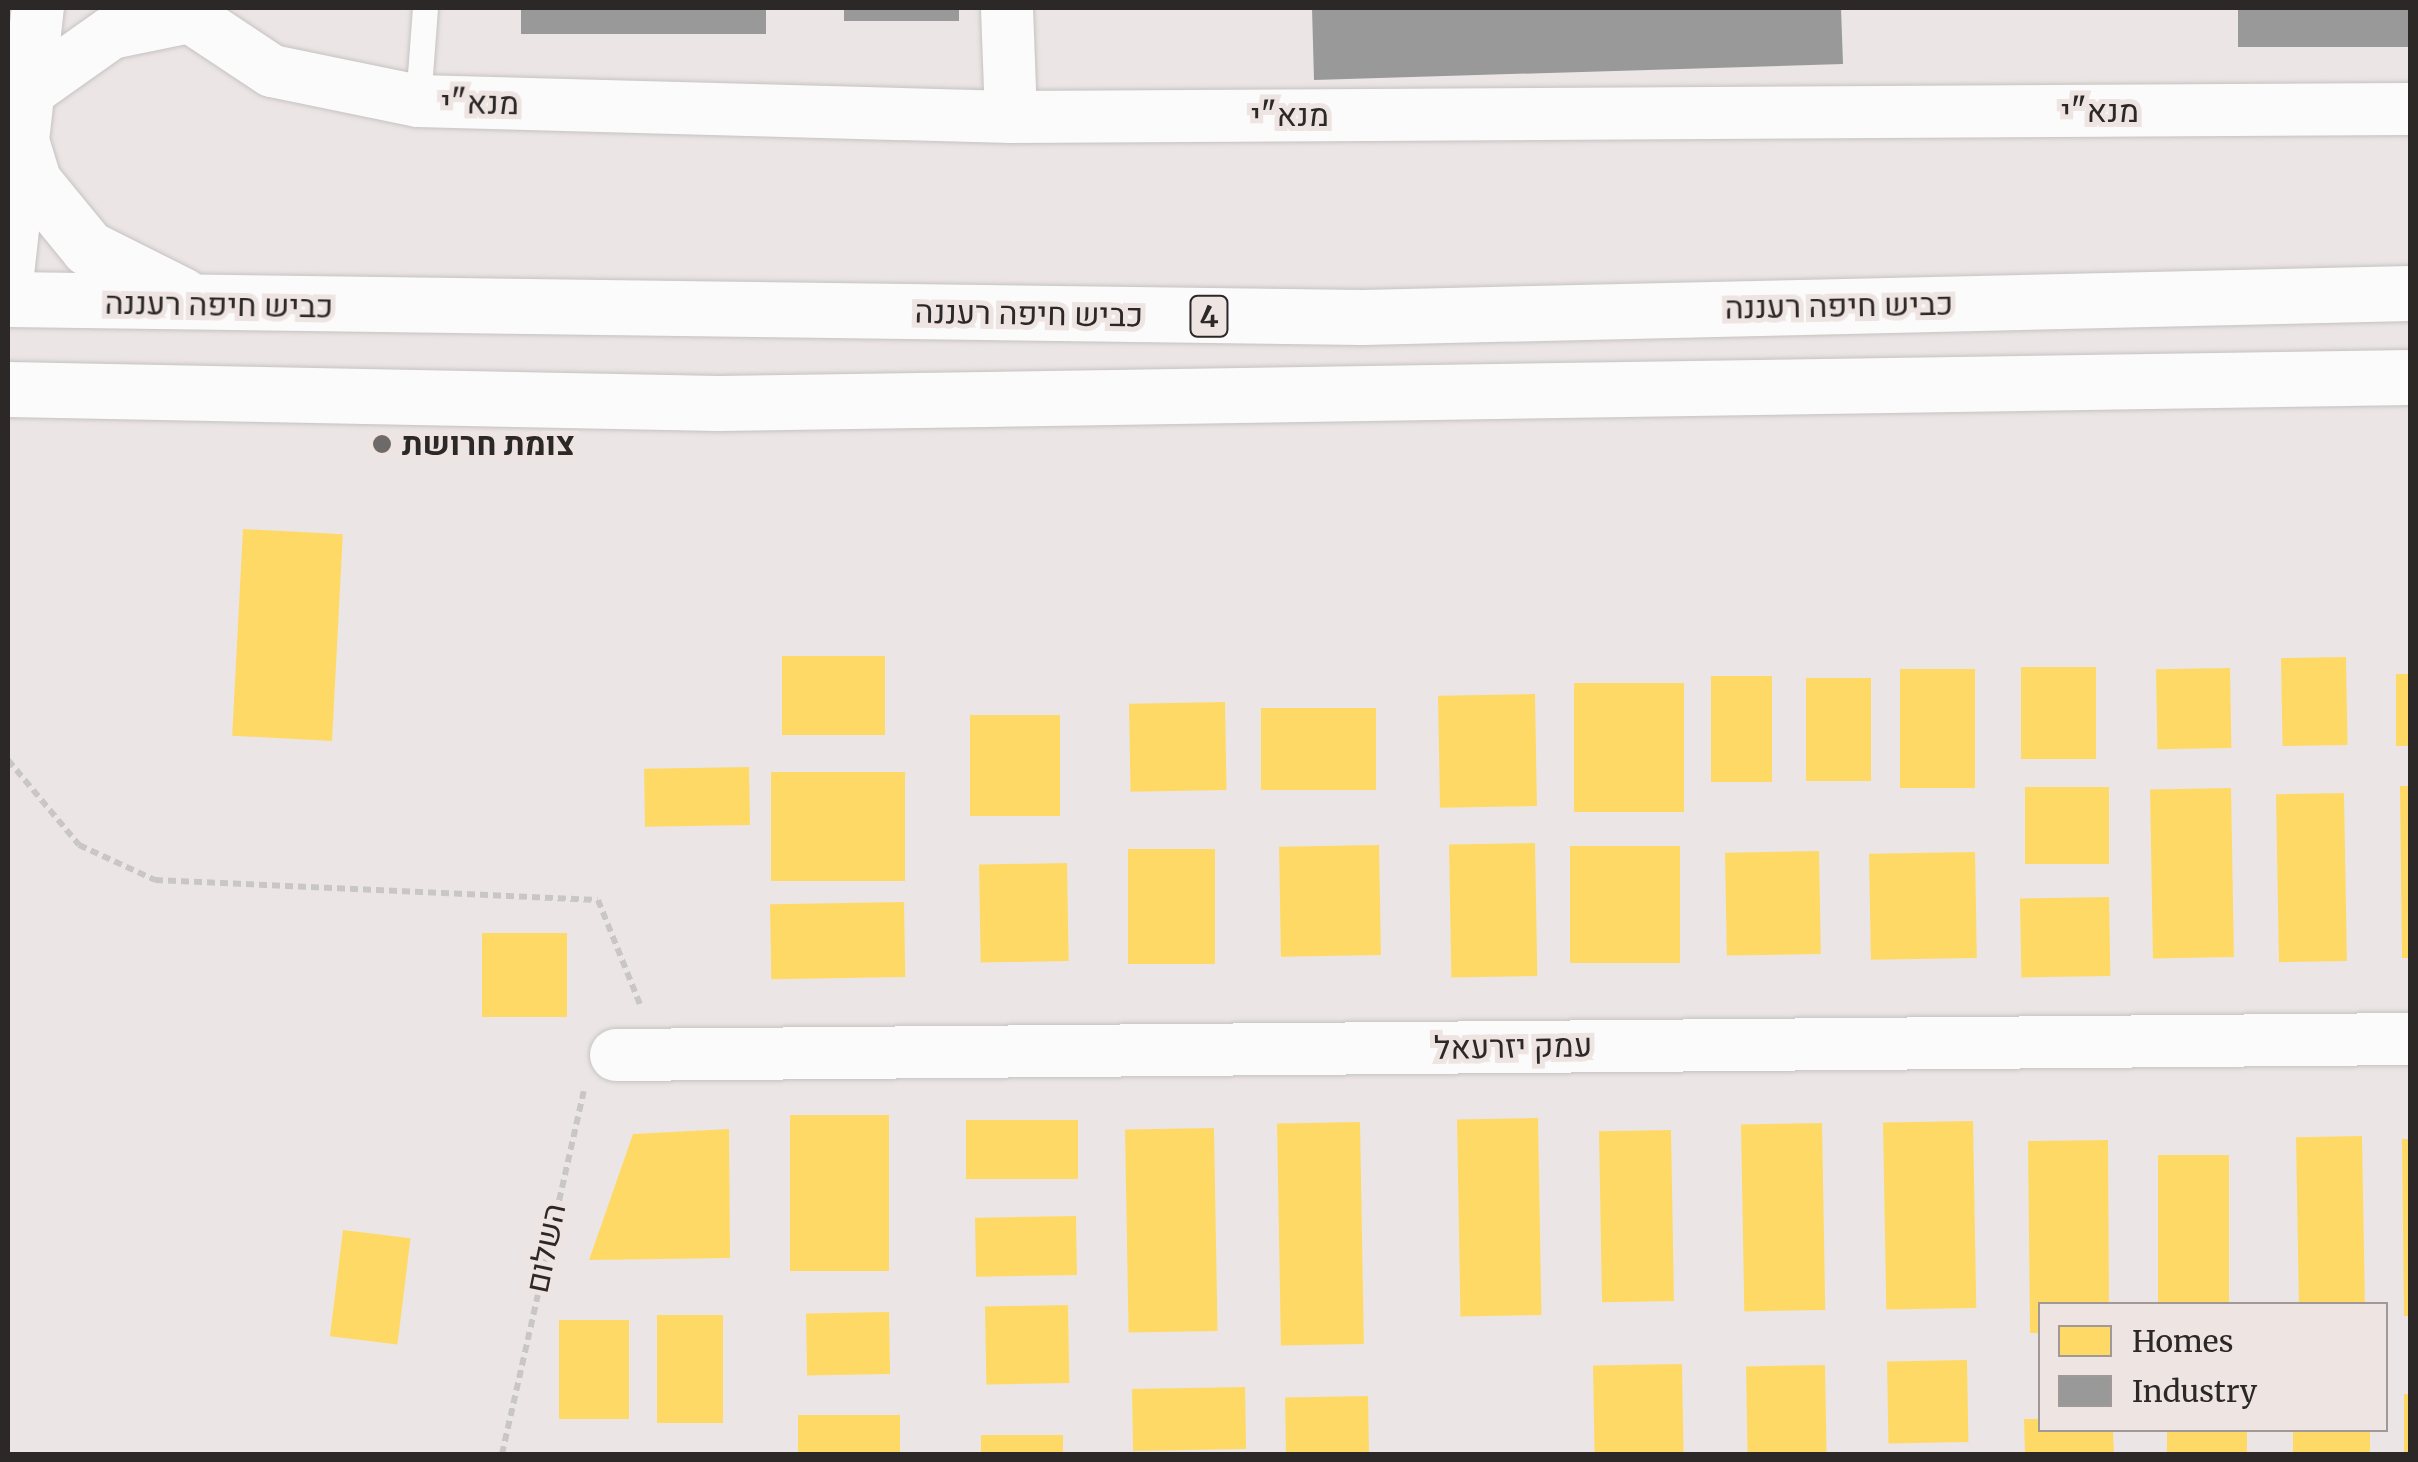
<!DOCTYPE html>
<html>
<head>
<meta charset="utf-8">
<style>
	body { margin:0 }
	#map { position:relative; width:2418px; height:1462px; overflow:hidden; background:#ebe6e5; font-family:Merriweather,Heebo,serif }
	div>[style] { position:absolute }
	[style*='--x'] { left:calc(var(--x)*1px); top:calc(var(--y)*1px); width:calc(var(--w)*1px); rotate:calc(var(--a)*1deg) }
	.homes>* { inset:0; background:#ffd966; transform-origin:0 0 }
	.industry>* { inset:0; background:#999; transform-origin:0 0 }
	.path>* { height:6px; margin-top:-3px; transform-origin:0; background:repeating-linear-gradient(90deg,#c9c7c6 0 8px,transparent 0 13px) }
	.roads { filter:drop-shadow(0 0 2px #c6c2c1) drop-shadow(0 0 2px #c6c2c1) }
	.service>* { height:25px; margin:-12.5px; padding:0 12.5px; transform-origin:12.5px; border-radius:12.5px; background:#fcfbfb }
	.minor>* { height:52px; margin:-26px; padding:0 26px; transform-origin:26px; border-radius:26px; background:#fcfbfb }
	.trunk>* { height:55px; margin:-27.5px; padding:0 27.5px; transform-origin:27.5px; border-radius:27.5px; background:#fcfbfb }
	.dots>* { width:28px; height:28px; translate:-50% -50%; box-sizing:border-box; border:5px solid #eee4e2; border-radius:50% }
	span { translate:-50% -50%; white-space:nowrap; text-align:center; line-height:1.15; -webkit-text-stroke:10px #eee4e2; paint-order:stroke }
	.shield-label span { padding:2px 8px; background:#eee4e2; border:2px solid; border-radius:8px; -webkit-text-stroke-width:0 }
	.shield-label { font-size:30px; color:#2c2828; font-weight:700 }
	.street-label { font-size:32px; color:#2c2828 }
	.poi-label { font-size:32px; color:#2c2828; font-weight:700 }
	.left { translate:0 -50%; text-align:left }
	.frame { position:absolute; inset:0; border:10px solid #2c2828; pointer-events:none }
	.legend { position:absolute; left:2038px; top:1302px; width:350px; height:130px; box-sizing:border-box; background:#eee4e2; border:2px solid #a09998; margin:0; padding:12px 18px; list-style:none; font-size:30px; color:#2c2828 }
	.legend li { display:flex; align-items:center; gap:20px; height:50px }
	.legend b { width:50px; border:2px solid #a09998 }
</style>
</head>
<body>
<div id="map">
	<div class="homes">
		<i style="left:243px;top:529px;width:100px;height:207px;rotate:3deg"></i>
		<i style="left:885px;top:656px;width:79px;height:103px;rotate:90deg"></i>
		<i style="left:2346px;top:657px;width:88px;height:65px;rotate:89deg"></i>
		<i style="left:2021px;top:667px;width:75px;height:92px"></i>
		<i style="left:2230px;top:668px;width:80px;height:74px;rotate:89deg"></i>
		<i style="left:1975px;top:669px;width:119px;height:75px;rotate:90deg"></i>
		<i style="left:2396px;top:674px;width:14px;height:72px"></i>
		<i style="left:1772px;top:676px;width:106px;height:61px;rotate:90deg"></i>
		<i style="left:1871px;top:678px;width:103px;height:65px;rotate:90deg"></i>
		<i style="left:1684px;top:683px;width:129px;height:110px;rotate:90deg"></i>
		<i style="left:1535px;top:694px;width:112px;height:97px;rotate:89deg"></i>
		<i style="left:1225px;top:702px;width:88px;height:96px;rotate:89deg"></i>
		<i style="left:1376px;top:708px;width:82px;height:115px;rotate:90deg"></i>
		<i style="left:1060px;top:715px;width:101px;height:90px;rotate:90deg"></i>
		<i style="left:749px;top:767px;width:58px;height:105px;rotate:89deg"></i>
		<i style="left:905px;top:772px;width:109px;height:134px;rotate:90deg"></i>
		<i style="clip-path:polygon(2400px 786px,2410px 786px,2410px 958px,2402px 958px)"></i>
		<i style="left:2109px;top:787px;width:77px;height:84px;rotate:90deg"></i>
		<i style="left:2231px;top:788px;width:169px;height:81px;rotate:89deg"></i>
		<i style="left:2344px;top:793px;width:168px;height:68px;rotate:89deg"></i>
		<i style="left:1535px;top:843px;width:133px;height:86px;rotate:89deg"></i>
		<i style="left:1379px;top:845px;width:110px;height:100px;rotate:89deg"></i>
		<i style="left:1680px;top:846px;width:117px;height:110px;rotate:90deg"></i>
		<i style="left:1215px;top:849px;width:115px;height:87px;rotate:90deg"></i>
		<i style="left:1819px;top:851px;width:103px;height:94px;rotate:89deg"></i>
		<i style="left:1975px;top:852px;width:106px;height:106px;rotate:89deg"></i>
		<i style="left:1067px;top:863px;width:98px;height:88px;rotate:89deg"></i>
		<i style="left:2109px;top:897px;width:79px;height:89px;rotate:89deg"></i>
		<i style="left:904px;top:902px;width:75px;height:134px;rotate:89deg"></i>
		<i style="left:482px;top:933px;width:85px;height:84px"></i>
		<i style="left:889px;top:1115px;width:156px;height:99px;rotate:90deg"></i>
		<i style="left:1538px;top:1118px;width:197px;height:81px;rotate:89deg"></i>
		<i style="left:1078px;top:1120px;width:59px;height:112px;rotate:90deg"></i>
		<i style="left:1973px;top:1121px;width:187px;height:90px;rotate:89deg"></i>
		<i style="left:1360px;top:1122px;width:222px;height:83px;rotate:89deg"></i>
		<i style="left:1822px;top:1123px;width:187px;height:81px;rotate:89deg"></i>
		<i style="left:1214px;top:1128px;width:203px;height:89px;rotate:89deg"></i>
		<i style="clip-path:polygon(729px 1129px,730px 1258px,589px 1260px,633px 1134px)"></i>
		<i style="left:1671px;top:1130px;width:171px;height:72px;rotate:89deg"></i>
		<i style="left:2362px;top:1136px;width:168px;height:66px;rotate:89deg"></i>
		<i style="clip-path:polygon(2402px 1139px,2410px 1139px,2410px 1316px,2404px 1316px)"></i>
		<i style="clip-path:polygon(2108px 1140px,2109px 1304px,2040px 1304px,2040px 1333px,2030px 1333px,2028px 1141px)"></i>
		<i style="left:2229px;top:1155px;width:149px;height:71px;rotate:90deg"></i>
		<i style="left:1076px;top:1216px;width:59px;height:101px;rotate:89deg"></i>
		<i style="left:343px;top:1230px;width:68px;height:107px;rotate:7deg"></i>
		<i style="left:1068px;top:1305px;width:78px;height:83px;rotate:89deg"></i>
		<i style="left:889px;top:1312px;width:62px;height:83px;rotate:89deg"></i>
		<i style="left:723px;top:1315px;width:108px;height:66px;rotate:90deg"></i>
		<i style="left:629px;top:1320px;width:99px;height:70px;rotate:90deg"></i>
		<i style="left:1967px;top:1360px;width:82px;height:80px;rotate:89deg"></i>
		<i style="left:1682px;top:1364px;width:90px;height:89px;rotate:89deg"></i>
		<i style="left:1825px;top:1365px;width:89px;height:79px;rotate:89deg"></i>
		<i style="left:1245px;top:1387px;width:62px;height:113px;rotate:89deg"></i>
		<i style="left:2404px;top:1394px;width:6px;height:60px"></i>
		<i style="left:1368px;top:1396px;width:58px;height:83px;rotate:89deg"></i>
		<i style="left:900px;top:1415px;width:39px;height:102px;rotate:90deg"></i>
		<i style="clip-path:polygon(2024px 1419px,2040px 1419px,2040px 1430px,2113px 1430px,2114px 1454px,2025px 1454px)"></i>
		<i style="left:2167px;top:1430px;width:80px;height:24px"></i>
		<i style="left:2293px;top:1430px;width:77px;height:24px"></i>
		<i style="left:981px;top:1435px;width:82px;height:19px"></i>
	</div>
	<div class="industry">
		<i style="left:521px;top:8px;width:245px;height:26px"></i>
		<i style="left:844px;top:8px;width:115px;height:13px"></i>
		<i style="clip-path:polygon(1312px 8px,1841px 8px,1843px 64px,1314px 80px)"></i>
		<i style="left:2238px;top:8px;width:172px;height:39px"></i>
	</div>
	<div class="path">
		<i style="--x:8;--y:760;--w:111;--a:50.1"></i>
		<i style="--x:79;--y:845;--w:84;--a:24.7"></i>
		<i style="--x:155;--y:880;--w:443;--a:2.6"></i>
		<i style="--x:598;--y:900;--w:115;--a:68.1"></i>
		<i style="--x:502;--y:1454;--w:372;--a:-77.3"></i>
	</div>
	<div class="roads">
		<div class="service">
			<i style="--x:418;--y:101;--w:93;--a:-85.7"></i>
		</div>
		<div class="minor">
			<i style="--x:177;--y:8;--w:114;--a:33.6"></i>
			<i style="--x:272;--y:71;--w:149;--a:11.6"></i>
			<i style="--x:418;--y:101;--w:593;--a:1.55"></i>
			<i style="--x:1011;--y:117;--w:1399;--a:-0.33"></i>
			<i style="--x:1007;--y:8;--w:109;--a:87.9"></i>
			<i style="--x:29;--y:91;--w:100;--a:-35.3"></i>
			<i style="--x:111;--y:33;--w:80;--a:-11.6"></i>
			<i style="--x:8;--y:274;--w:268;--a:-83.6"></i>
			<i style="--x:616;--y:1055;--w:1794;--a:-0.51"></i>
		</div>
		<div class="trunk">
			<i style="--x:23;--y:147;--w:37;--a:73"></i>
			<i style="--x:34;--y:182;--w:85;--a:50.7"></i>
			<i style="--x:88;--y:248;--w:105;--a:26.6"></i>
			<i style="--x:8;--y:299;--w:1354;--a:0.76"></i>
			<i style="--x:1362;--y:317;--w:1048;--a:-1.31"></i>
			<i style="--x:8;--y:389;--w:710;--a:1.13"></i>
			<i style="--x:718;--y:403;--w:1692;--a:-0.88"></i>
		</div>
	</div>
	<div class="dots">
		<i style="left:382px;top:444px;background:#6f6a6a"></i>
	</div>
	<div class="shield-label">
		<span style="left:1209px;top:316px">4</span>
	</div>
	<div class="street-label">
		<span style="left:480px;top:103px;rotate:1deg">מנא"י</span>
		<span style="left:2100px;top:111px">מנא"י</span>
		<span style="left:1290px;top:115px">מנא"י</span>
		<span style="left:219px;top:305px;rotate:1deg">כביש חיפה רעננה</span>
		<span style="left:1839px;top:306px;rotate:-1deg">כביש חיפה רעננה</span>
		<span style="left:1029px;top:314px;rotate:1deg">כביש חיפה רעננה</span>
		<span style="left:1513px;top:1047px;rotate:-1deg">עמק יזרעאל</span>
		<span style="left:546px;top:1248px;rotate:-78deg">השלום</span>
	</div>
	<div class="poi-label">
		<span class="left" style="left:402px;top:444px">צומת חרושת</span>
	</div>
	<div class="frame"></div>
	<ul class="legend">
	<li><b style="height:28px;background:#ffd966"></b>Homes</li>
	<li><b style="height:28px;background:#999"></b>Industry</li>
	</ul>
</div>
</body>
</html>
